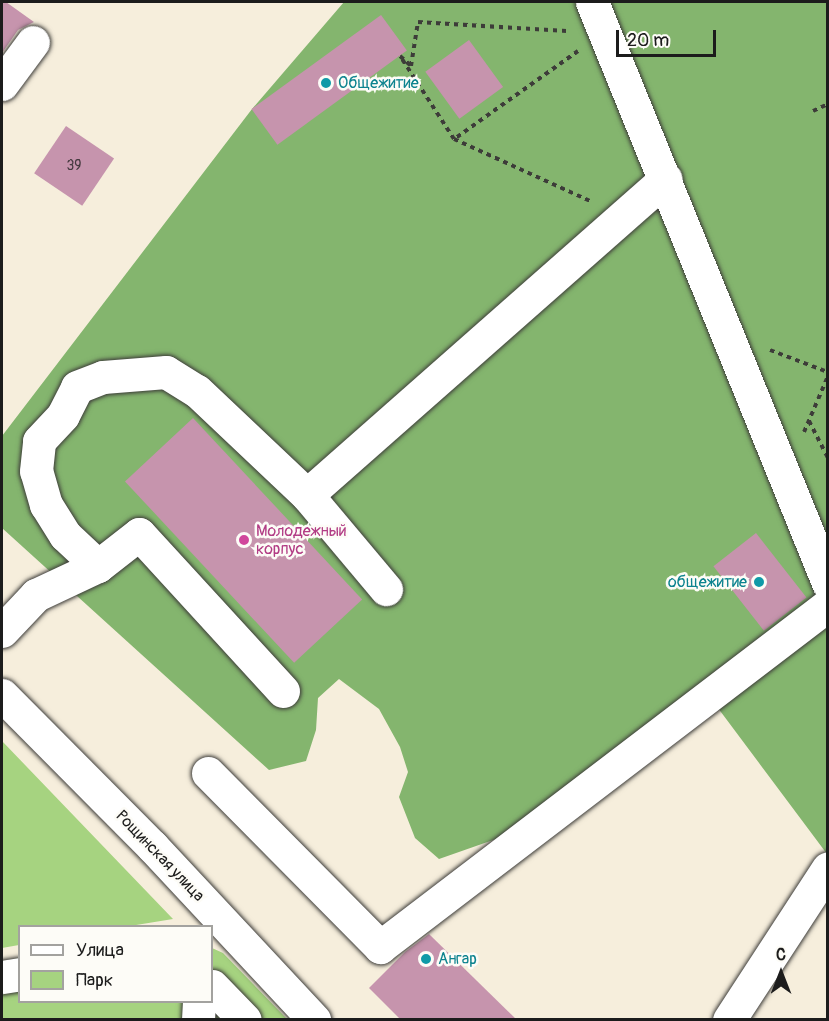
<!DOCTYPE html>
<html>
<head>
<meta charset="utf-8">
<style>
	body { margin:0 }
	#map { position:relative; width:829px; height:1021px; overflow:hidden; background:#f6eedc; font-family:Pangolin,sans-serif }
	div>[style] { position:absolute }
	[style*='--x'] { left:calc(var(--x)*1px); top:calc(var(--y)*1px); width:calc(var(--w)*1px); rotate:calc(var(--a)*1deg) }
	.green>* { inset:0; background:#a6d380 }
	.forest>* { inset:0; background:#84b56e }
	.building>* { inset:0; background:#c694ad; transform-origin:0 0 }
	.path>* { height:4px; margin-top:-2px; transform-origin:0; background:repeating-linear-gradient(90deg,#3d3c39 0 4.5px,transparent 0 9px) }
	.roads { filter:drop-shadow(0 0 2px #3d3c39) drop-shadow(0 0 2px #3d3c39) }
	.minor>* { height:33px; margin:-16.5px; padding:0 16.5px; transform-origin:16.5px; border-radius:16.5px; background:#fff }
	.dots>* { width:16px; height:16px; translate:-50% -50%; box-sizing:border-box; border:3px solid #fdfcf7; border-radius:50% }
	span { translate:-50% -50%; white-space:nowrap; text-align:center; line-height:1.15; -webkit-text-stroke:5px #fdfcf7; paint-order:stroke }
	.number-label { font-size:14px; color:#463a40 }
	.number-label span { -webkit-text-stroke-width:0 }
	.culture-label { font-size:16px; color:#0d838f }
	.left { translate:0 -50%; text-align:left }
	.right { translate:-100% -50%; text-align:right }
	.hotel-label { font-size:16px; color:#b23c85 }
	.street-label { font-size:16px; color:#1c1c1c }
	.frame { position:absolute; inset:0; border:3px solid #1c1c1c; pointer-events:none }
	.legend { position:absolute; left:18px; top:925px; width:195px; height:78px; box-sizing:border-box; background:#fdfcf7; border:2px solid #a3a29f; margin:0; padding:8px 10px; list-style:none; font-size:18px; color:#1c1c1c }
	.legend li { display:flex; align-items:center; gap:12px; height:30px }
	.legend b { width:30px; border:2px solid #a3a29f }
	.north { position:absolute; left:751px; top:943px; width:60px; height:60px; -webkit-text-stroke:4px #fdfcf7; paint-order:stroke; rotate:0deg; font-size:16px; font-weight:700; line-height:24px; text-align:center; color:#1c1c1c }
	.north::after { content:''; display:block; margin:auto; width:21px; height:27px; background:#1c1c1c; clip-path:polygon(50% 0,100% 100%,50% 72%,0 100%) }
	.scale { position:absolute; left:616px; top:30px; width:100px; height:27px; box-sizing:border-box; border:3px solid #1c1c1c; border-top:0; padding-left:8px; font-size:18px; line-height:21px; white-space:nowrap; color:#1c1c1c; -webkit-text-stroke:4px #fdfcf7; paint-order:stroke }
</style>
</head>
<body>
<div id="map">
	<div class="green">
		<i style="clip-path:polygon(2px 741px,173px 919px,130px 926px,20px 926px,19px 945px,2px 948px)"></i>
		<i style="clip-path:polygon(212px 948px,223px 953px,287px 1019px,2px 1020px,2px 961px,19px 958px,20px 1002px,212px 1002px)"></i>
	</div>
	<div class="forest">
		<i style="clip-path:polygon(344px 2px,827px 2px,827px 854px,709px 696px,496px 839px,439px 859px,415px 838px,399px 797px,408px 772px,400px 747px,379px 709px,339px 679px,318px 698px,316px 730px,306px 761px,269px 770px,2px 528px,2px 436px,252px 109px)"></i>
	</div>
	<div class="building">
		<i style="clip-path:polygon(2px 2px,6px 2px,34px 22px,18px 30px,2px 53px)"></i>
		<i style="left:381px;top:15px;width:44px;height:160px;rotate:54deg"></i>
		<i style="left:469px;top:40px;width:58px;height:54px;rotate:54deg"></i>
		<i style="left:66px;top:126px;width:58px;height:57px;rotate:34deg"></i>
		<i style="left:193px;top:418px;width:248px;height:93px;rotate:47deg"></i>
		<i style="left:756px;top:533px;width:82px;height:54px;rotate:52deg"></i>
		<i style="clip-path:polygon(429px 934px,517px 1020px,401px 1020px,369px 988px,405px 952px)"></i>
	</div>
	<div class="path">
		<i style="--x:578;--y:51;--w:152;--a:144.6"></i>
		<i style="--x:454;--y:139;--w:149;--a:24.5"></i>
		<i style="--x:813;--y:111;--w:17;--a:-25"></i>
		<i style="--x:454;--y:139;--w:99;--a:-123"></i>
		<i style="--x:400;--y:56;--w:15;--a:42"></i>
		<i style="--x:411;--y:66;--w:45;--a:-81"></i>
		<i style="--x:418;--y:22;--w:149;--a:3.5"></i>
		<i style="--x:770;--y:350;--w:62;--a:20.8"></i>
		<i style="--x:809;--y:421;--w:42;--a:62.8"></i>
		<i style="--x:804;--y:432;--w:61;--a:-66.8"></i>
	</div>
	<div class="roads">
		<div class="minor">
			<i style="--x:592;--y:2;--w:627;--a:67.89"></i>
			<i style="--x:2;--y:84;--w:52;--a:-53.6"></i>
			<i style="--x:307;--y:495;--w:123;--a:50"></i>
			<i style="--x:2;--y:631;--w:50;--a:-46.6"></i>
			<i style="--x:36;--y:595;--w:68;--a:-25.1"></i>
			<i style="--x:283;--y:691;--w:213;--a:-132.5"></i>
			<i style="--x:139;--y:534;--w:52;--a:142"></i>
			<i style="--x:98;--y:566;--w:45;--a:-136.8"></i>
			<i style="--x:65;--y:535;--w:36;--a:-122"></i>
			<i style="--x:46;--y:505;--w:35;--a:-106"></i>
			<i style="--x:36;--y:471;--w:30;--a:-84"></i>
			<i style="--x:39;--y:441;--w:35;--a:-47"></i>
			<i style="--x:63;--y:415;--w:31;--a:-63"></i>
			<i style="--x:77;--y:387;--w:28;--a:-21"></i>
			<i style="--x:103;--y:377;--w:63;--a:-4.5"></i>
			<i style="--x:166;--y:372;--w:36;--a:32"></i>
			<i style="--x:197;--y:391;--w:151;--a:43.4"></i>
			<i style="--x:307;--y:495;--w:478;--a:-41.4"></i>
			<i style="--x:2;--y:695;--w:213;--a:45.2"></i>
			<i style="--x:152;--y:846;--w:238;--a:47"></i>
			<i style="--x:208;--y:773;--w:245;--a:45.3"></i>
			<i style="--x:380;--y:947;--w:564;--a:-37.36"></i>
			<i style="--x:2;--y:977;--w:18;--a:-9"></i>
			<i style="--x:212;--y:986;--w:47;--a:45.9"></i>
			<i style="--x:198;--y:1020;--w:18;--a:-87"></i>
			<i style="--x:729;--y:1020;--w:181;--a:-56.9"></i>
		</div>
	</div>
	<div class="dots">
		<i style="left:326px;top:83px;background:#0f9aa8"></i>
		<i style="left:244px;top:540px;background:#d1479c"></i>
		<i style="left:759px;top:582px;background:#0f9aa8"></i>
		<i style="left:426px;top:959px;background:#0f9aa8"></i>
	</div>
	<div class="number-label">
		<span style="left:74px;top:166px">39</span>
	</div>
	<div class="culture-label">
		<span class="left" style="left:338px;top:83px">Общежитие</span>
		<span class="right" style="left:747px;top:582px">общежитие</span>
		<span class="left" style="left:438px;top:959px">Ангар</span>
	</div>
	<div class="hotel-label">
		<span class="left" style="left:256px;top:540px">Молодежный<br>корпус</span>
	</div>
	<div class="street-label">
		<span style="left:160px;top:856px;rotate:46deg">Рощинская улица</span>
	</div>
	<div class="frame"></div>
	<ul class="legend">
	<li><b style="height:8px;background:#fff"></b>Улица</li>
	<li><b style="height:16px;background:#a6d380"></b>Парк</li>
	</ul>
	<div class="north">С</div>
	<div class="scale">20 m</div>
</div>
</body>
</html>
